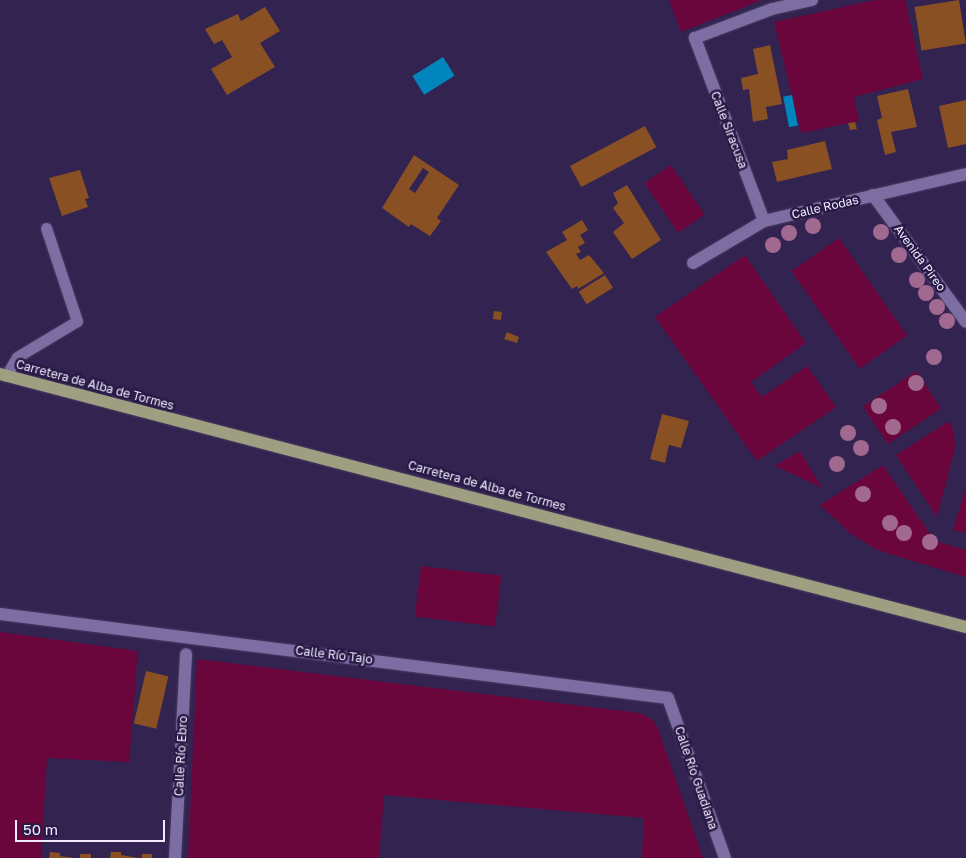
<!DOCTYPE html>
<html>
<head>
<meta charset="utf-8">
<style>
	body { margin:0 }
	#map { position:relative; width:966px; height:858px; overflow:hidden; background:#322351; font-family:"Golos Text",sans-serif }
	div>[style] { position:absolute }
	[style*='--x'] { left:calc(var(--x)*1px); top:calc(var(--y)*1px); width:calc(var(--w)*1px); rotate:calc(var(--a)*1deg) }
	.green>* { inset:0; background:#6a063b; transform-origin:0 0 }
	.water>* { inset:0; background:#0086bd; transform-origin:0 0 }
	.building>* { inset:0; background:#885023; transform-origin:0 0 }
	.roads { filter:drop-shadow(0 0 1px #4a3b61) drop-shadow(0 0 1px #4a3b61) }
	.lane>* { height:11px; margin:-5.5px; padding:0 5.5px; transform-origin:5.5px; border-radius:5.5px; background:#7c6ea2 }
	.street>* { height:12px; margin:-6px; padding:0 6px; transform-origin:6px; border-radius:6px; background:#7c6ea2 }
	.primary>* { height:12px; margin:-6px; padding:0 6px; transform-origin:6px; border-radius:6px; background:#9d9f80 }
	.trees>* { width:16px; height:16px; margin:-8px; border-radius:50%; background:#a26990 }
	span { translate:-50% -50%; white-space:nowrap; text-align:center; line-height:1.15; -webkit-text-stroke:5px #281946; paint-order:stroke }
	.street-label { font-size:12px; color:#f0ecfe }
	.scale { position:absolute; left:15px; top:820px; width:150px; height:22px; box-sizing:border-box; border:2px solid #f0ecfe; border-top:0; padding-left:6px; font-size:15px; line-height:18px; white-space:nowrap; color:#f0ecfe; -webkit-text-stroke:4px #281946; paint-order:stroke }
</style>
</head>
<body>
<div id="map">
	<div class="green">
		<i style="clip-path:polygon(669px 0,762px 0,681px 32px)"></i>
		<i style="clip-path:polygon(875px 0,905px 0,923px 79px,854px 97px,859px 121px,801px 133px,774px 22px)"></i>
		<i style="left:671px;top:165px;width:60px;height:32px;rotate:56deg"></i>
		<i style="left:839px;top:238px;width:119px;height:58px;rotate:55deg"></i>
		<i style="clip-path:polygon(745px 255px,806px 343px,751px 382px,762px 397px,807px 366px,836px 407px,757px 461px,655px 317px)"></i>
		<i style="left:916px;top:371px;width:45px;height:64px;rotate:56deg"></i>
		<i style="clip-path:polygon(949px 421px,954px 431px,955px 448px,937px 517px,896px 455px)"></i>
		<i style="clip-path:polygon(800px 451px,822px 488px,775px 466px)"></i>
		<i style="clip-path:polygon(883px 465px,935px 541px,966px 550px,966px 577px,877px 550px,851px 534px,820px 505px)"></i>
		<i style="clip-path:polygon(966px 486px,966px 533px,953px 530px)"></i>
		<i style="left:421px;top:566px;width:81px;height:51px;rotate:7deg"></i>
		<i style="clip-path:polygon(0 632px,138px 651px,129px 762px,47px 758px,41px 858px,0 858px)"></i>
		<i style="clip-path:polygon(197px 659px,640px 713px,652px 719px,658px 729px,703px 858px,642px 858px,644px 818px,384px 795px,379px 858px,188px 858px)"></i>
	</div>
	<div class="water">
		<i style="left:443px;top:57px;width:22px;height:36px;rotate:58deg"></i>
		<i style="left:792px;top:95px;width:31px;height:9px;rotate:79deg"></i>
	</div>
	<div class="building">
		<i style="left:959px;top:0;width:44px;height:45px;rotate:81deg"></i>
		<i style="clip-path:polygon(265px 7px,280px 31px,260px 43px,275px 67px,227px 95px,211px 69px,232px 57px,222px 40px,214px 44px,205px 29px,238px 14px,241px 21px)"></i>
		<i style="clip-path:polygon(770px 45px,782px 104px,766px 107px,768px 119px,753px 122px,749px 89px,743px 90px,741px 78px,758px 74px,753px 49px)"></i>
		<i style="clip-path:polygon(908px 89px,917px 127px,891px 132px,896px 152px,885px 155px,877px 120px,882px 118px,877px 96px)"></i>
		<i style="clip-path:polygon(966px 100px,966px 144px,948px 148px,939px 106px)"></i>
		<i style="clip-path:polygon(855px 122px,857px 129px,850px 130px,848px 123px)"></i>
		<i style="left:645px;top:126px;width:24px;height:85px;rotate:62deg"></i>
		<i style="clip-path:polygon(825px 141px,832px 169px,777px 182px,772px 162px,788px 159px,787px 150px)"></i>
		<i style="clip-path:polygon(evenodd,414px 155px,459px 185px,437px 218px,441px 221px,430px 236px,411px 224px,409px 227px,382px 208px,414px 155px,423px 168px,429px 172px,415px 193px,409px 189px,423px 168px)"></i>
		<i style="clip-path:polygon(80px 170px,89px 198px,85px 199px,88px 207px,62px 216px,49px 178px)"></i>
		<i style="clip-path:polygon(627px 185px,661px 240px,632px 259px,613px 232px,624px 223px,613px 208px,618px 203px,613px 193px)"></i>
		<i style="clip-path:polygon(582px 220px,588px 230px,580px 235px,585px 243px,578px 247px,581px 252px,576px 254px,580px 260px,589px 255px,604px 273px,578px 289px,577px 286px,572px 289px,546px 252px,567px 240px,562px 232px)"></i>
		<i style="left:605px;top:275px;width:15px;height:31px;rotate:58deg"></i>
		<i style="left:494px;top:311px;width:8px;height:8px;rotate:7deg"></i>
		<i style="clip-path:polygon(507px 332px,519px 337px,517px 343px,504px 339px)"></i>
		<i style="clip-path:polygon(662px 414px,689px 421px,681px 448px,669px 445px,665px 463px,650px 459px)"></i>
		<i style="left:146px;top:671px;width:23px;height:54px;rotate:13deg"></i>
		<i style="clip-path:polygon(50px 852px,60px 853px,60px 856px,75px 858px,49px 858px)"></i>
		<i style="clip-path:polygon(111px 852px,121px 852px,121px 855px,139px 858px,110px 858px)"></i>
		<i style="left:80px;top:854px;width:11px;height:4px"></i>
		<i style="left:142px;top:854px;width:10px;height:4px"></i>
	</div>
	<div class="roads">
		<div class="lane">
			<i style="--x:6;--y:376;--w:22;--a:-60"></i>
			<i style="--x:17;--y:357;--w:70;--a:-31"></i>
			<i style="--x:77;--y:321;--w:98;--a:-108.4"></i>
		</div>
		<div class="street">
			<i style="--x:873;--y:195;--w:157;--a:53.8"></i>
			<i style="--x:764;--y:221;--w:196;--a:-110.7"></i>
			<i style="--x:695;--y:38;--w:82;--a:-20.6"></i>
			<i style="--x:772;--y:9;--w:41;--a:-12.7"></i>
			<i style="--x:693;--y:263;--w:82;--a:-30.6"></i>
			<i style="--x:764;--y:221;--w:207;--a:-13.1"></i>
			<i style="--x:0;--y:614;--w:673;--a:7.17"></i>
			<i style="--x:668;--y:698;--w:170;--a:70.4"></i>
			<i style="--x:175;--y:858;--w:204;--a:-86.9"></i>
		</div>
		<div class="primary">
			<i style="--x:0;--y:374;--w:999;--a:14.68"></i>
		</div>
	</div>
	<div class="trees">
		<i style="left:813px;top:226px"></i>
		<i style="left:881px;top:232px"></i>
		<i style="left:789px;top:233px"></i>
		<i style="left:773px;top:245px"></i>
		<i style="left:899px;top:255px"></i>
		<i style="left:917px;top:280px"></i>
		<i style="left:926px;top:293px"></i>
		<i style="left:937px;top:307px"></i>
		<i style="left:947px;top:321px"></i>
		<i style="left:934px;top:357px"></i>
		<i style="left:916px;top:383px"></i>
		<i style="left:879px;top:406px"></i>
		<i style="left:893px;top:427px"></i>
		<i style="left:848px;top:433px"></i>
		<i style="left:861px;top:448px"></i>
		<i style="left:837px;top:464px"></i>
		<i style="left:863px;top:494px"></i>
		<i style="left:890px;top:523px"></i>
		<i style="left:904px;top:533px"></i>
		<i style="left:930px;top:542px"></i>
	</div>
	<div class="street-label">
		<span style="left:729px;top:130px;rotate:69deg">Calle Siracusa</span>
		<span style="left:825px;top:207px;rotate:-13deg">Calle Rodas</span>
		<span style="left:920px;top:258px;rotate:54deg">Avenida Pireo</span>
		<span style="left:95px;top:385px;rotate:15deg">Carretera de Alba de Tormes</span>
		<span style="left:487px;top:486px;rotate:15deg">Carretera de Alba de Tormes</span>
		<span style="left:334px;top:655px;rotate:7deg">Calle Río Tajo</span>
		<span style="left:181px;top:756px;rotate:-87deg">Calle Río Ebro</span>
		<span style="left:696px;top:778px;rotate:71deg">Calle Río Guadiana</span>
	</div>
	<div class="scale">50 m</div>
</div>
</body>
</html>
